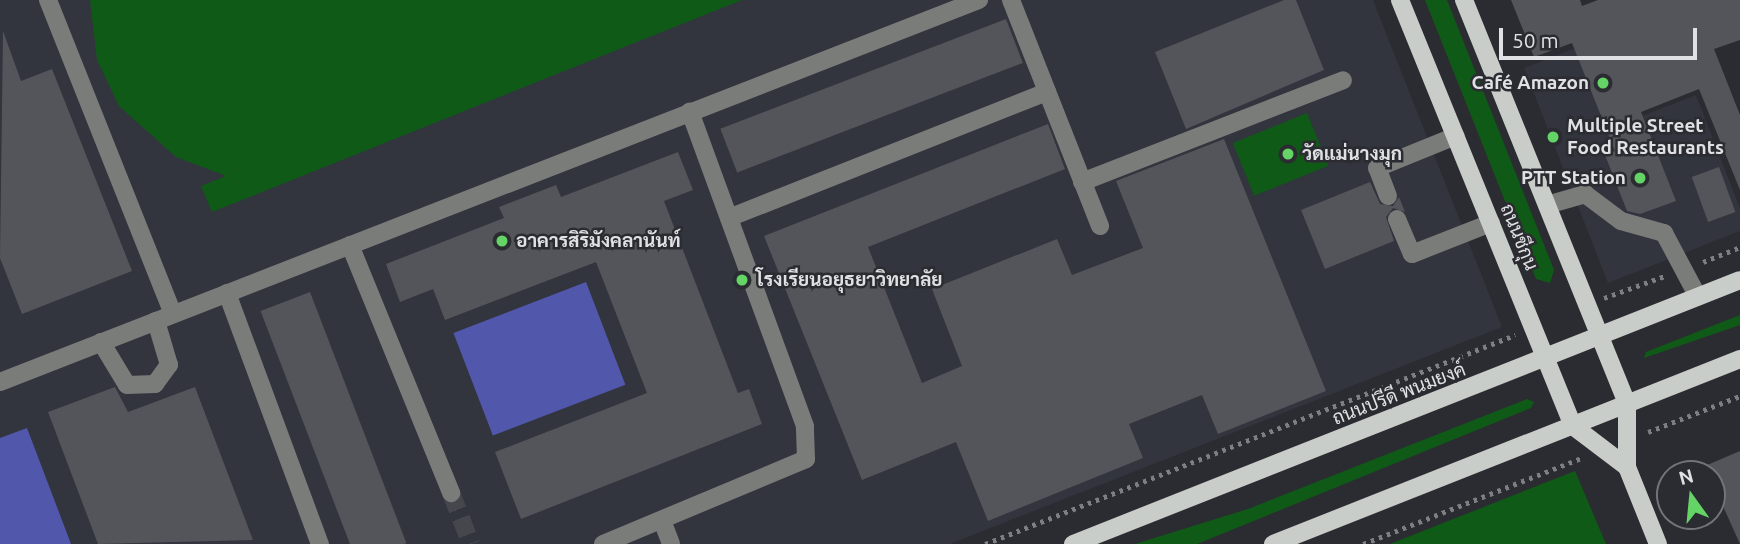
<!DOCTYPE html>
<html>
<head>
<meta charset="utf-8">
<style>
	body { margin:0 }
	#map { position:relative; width:1740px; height:544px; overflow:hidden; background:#2b2c31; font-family:Ubuntu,Sarabun,sans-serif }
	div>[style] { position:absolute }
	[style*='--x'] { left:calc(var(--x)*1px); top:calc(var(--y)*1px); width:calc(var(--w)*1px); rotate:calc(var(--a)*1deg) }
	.built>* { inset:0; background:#32343e }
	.green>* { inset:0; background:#105a17; transform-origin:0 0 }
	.water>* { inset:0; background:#5158ab; transform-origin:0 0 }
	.building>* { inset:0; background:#54555a; transform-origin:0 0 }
	.minor-tunnel>* { height:18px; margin-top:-9px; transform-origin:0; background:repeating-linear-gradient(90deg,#46474c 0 18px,transparent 0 27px) }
	.path>* { height:4.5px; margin-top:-2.25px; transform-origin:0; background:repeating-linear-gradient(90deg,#7e7f83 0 3.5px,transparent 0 8.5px) }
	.minor>* { height:18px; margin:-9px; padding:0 9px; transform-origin:9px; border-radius:9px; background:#7a7c7a }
	.major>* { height:18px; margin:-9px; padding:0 9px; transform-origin:9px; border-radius:9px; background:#c9cdc9 }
	.dots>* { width:19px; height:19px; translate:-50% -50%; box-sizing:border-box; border:4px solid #2b2c31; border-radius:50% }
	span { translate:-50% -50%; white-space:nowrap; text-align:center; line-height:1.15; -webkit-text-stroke:5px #2b2c31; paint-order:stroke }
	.poi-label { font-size:19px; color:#e0e1e4; font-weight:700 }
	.right { translate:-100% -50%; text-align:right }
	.left { translate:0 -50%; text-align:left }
	.street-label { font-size:19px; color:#e0e1e4 }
	.north { position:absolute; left:1656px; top:460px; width:70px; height:70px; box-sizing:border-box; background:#2b2c31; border:2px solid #737479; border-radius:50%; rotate:345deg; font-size:19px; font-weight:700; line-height:28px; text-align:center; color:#e0e1e4 }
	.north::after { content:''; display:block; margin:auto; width:24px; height:32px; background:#65d467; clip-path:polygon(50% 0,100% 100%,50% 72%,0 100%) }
	.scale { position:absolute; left:1499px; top:28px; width:198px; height:32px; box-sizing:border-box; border:4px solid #e0e1e4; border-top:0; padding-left:9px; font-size:21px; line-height:24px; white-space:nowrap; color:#e0e1e4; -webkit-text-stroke:5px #2b2c31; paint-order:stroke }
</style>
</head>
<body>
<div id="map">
	<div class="built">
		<i style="clip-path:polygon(0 0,1373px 0,1502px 327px,950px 544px,0 544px)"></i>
		<i style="clip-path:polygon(1604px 37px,1637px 118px,1696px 95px,1740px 208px,1740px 231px,1608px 283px,1524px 68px)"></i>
	</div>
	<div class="green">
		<i style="clip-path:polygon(90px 0,742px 0,212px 212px,201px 186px,226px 176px,176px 157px,119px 106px,97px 60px)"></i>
		<i style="clip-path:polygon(1425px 0,1447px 0,1554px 270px,1550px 283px,1536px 279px)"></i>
		<i style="left:1307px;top:113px;width:57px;height:80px;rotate:68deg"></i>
		<i style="clip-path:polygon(1740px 315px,1740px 325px,1644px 358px,1646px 352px)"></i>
		<i style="clip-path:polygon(1527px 399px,1534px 402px,1531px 408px,1197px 544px,1135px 544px,1248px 509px)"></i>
		<i style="clip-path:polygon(1575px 471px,1606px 544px,1390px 544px)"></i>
	</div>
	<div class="water">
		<i style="left:586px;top:282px;width:110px;height:142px;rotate:69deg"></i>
		<i style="clip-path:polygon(27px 428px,71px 544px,0 544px,0 438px)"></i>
	</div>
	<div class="building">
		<i style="clip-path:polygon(1284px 0,1296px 0,1324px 70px,1186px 129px,1155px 52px)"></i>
		<i style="clip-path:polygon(1511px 0,1580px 0,1582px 6px,1598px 0,1740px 0,1740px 40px,1714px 49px,1740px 115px,1740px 190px,1699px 89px,1641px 112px,1676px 201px,1640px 214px,1627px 211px,1605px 155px,1615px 151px,1572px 43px,1534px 57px)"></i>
		<i style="left:1006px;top:19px;width:47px;height:306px;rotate:69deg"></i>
		<i style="clip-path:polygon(3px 31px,21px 81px,52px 69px,132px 271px,22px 314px,0 258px)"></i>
		<i style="clip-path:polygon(1048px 124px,1065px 169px,868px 247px,922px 383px,962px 366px,932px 289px,1057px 239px,1072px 275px,1143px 248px,1116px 181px,1224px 139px,1326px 391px,1218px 434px,1202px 395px,1129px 424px,1143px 458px,988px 521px,956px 442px,862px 480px,764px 236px)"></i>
		<i style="clip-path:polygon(678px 152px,693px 190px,664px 201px,738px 393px,749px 389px,762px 424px,521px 519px,495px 452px,647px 393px,596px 262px,445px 320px,433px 289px,400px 302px,386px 264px,504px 218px,499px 207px,556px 185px,561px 197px)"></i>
		<i style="left:1719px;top:167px;width:48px;height:29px;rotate:70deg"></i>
		<i style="clip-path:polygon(1370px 182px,1380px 204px,1393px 206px,1399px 197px,1405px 212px,1393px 208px,1386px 217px,1394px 241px,1325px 269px,1301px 210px)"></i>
		<i style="left:310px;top:292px;width:269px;height:53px;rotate:69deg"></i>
		<i style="clip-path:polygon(115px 387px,128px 412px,195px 387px,253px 540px,98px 544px,48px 412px)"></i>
		<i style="clip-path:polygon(1740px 451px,1740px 544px,1705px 466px)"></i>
	</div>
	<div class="minor-tunnel">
		<i style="--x:451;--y:493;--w:55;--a:68.6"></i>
	</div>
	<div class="path">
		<i style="--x:1703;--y:262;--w:40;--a:-22"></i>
		<i style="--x:1604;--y:298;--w:65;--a:-19.8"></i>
		<i style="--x:1648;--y:432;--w:99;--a:-21.4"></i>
		<i style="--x:985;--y:544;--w:570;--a:-21.52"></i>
		<i style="--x:1363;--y:544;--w:234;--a:-21.5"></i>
	</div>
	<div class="minor">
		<i style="--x:48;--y:0;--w:338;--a:68.3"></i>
		<i style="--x:1011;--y:0;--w:243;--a:68.5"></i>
		<i style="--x:1082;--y:182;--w:280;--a:-21.3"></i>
		<i style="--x:1388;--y:196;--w:30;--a:-111"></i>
		<i style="--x:1377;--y:168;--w:85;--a:-22.1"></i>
		<i style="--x:1547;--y:205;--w:40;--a:-16"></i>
		<i style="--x:1585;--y:194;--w:45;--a:36.9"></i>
		<i style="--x:1621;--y:221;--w:45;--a:15.6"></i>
		<i style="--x:1664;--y:233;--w:72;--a:62"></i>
		<i style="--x:731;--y:217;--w:340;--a:-21.6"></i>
		<i style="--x:1397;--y:219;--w:38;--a:67"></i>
		<i style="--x:1412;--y:254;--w:85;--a:-21.4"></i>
		<i style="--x:350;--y:245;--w:268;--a:67.8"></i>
		<i style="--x:227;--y:293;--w:268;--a:69.7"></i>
		<i style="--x:101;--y:342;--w:50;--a:58.8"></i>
		<i style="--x:127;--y:385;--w:28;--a:-2"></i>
		<i style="--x:155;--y:384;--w:24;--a:-54"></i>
		<i style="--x:169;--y:365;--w:46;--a:-106.5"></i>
		<i style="--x:0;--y:382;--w:1051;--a:-21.32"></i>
		<i style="--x:663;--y:523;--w:22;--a:69"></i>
		<i style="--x:603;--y:544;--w:220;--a:-22.7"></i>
		<i style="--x:806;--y:459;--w:33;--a:-92"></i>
		<i style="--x:805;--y:426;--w:335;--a:-110.1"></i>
	</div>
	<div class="major">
		<i style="--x:1400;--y:0;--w:460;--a:67.9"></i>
		<i style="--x:1573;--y:426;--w:68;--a:37.2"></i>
		<i style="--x:1464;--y:0;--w:436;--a:68"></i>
		<i style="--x:1627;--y:404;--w:63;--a:90"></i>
		<i style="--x:1627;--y:467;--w:83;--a:68.1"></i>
		<i style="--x:1073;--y:544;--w:717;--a:-21.59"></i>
		<i style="--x:1273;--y:544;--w:502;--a:-21.61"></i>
	</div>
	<div class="dots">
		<i style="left:1603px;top:83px;background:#65d467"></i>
		<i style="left:1553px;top:137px;background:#65d467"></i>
		<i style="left:1288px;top:154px;background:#65d467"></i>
		<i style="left:1640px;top:178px;background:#65d467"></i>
		<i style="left:502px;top:241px;background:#65d467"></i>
		<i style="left:742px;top:280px;background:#65d467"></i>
	</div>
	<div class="poi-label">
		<span class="right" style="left:1589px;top:83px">Café Amazon</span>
		<span class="left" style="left:1567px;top:137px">Multiple Street<br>Food Restaurants</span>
		<span class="left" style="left:1302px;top:154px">วัดแม่นางมุก</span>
		<span class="right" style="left:1626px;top:178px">PTT Station</span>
		<span class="left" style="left:516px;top:241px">อาคารสิริมังคลานันท์</span>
		<span class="left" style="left:756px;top:280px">โรงเรียนอยุธยาวิทยาลัย</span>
	</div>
	<div class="street-label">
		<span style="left:1519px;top:237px;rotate:68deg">ถนนชีกุน</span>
		<span style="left:1399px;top:394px;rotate:-21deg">ถนนปรีดี พนมยงค์</span>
	</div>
	<div class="north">N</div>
	<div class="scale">50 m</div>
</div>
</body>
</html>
